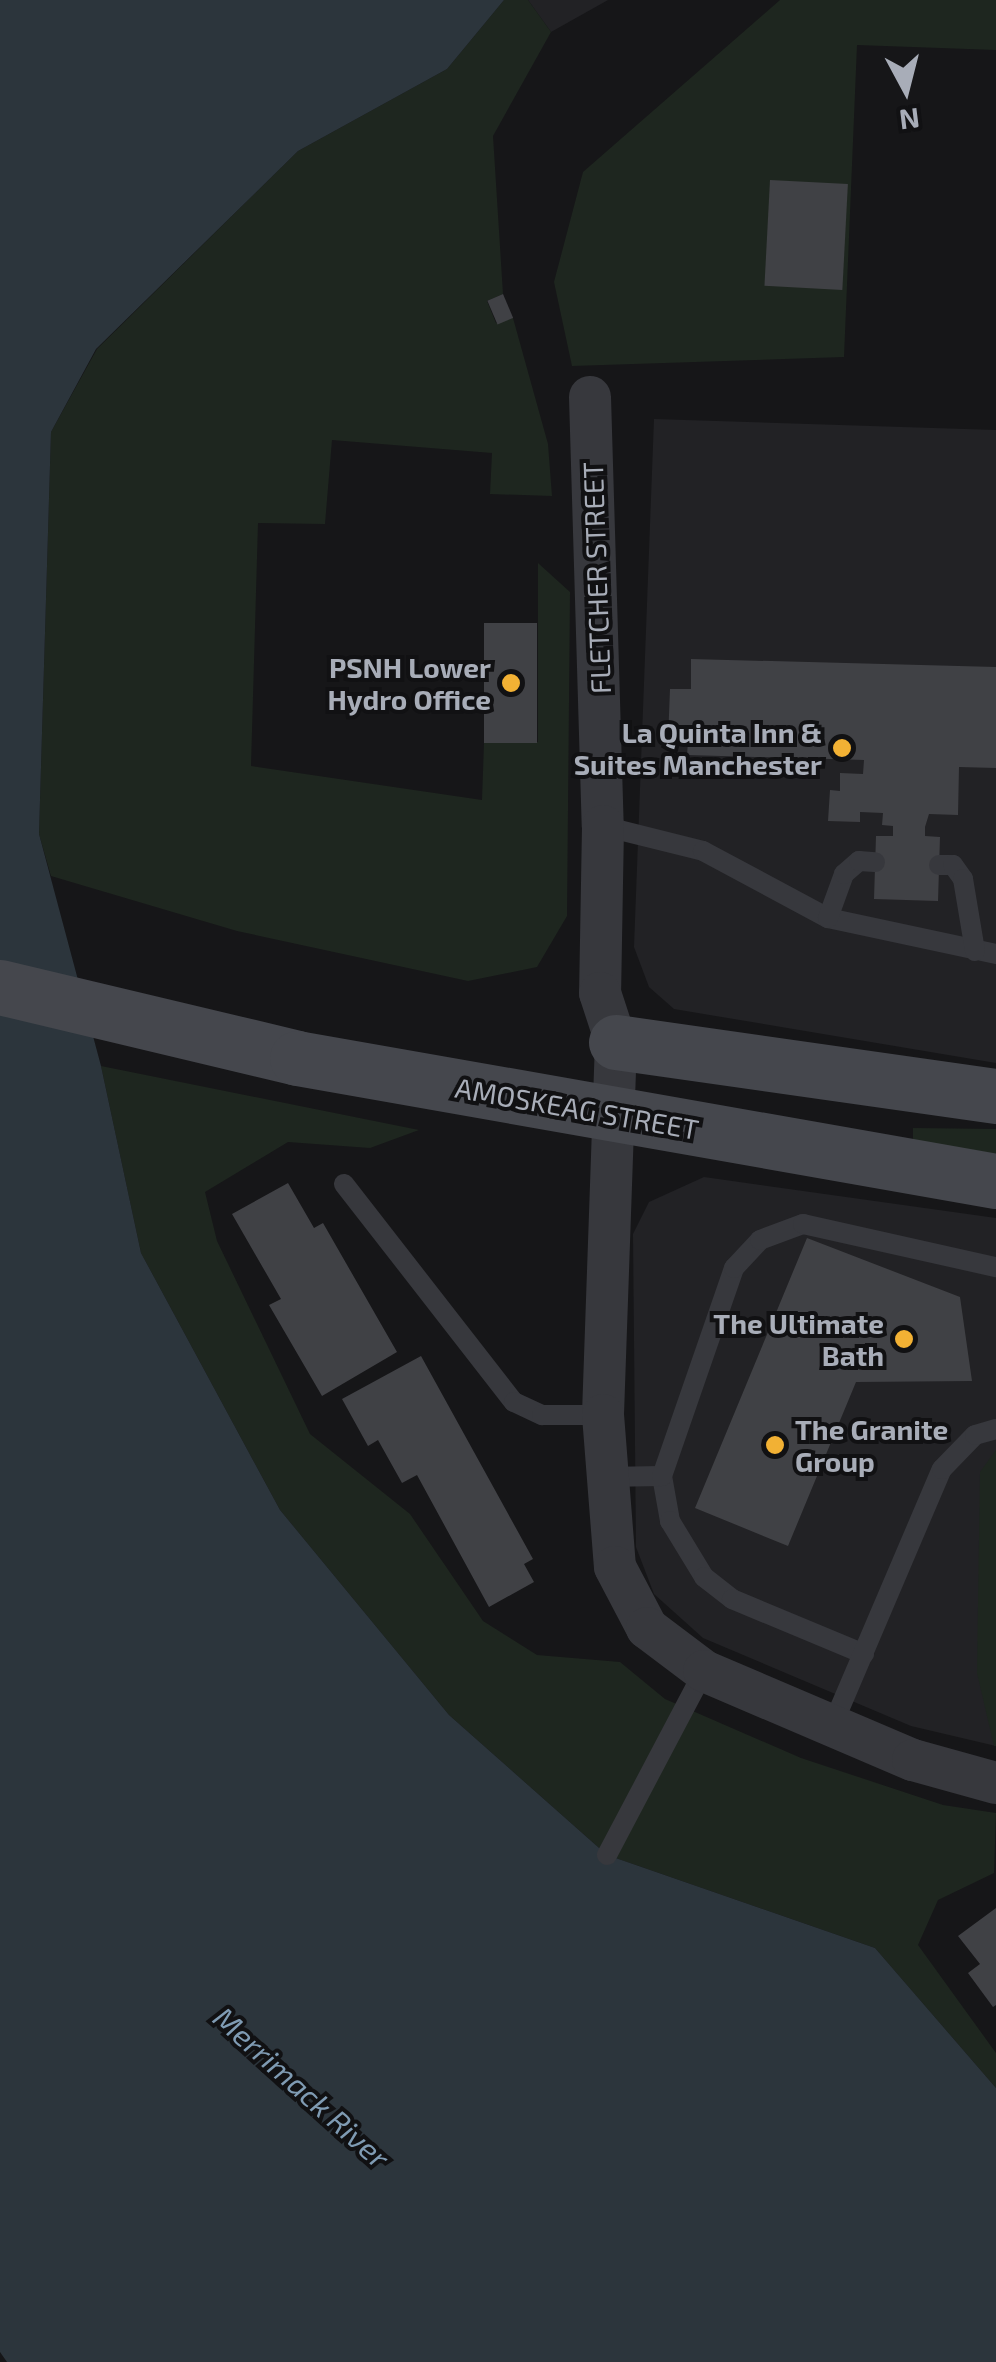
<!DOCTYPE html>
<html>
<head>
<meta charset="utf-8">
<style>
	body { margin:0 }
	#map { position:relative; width:996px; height:2362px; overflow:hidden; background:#161618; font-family:"Exo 2",sans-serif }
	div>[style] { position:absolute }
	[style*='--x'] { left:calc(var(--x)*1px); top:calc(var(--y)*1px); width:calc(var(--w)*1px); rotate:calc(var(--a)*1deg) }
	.built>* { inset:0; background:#222225 }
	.green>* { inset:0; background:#1e261f }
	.water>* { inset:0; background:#2c353c }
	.building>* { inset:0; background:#404145; transform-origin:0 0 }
	.lane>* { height:20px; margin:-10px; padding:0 10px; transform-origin:10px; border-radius:10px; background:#37383d }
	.street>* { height:42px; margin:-21px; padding:0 21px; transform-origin:21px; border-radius:21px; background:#37383d }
	.secondary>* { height:55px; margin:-27.5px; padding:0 27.5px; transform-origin:27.5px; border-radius:27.5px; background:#45474d }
	.dots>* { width:28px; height:28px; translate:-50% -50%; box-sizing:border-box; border:5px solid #111113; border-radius:50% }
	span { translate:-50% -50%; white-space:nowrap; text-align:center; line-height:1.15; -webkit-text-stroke:8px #111113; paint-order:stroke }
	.street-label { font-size:28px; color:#a8adb8 }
	.poi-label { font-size:28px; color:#a8adb8; font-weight:700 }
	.right { translate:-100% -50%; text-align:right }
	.left { translate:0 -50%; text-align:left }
	.water-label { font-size:30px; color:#7f9bb3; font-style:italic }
	.north { position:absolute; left:856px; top:40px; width:100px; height:100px; -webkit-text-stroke:8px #111113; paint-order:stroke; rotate:173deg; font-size:28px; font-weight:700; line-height:40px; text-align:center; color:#a8adb8 }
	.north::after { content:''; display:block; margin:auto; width:35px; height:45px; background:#a8adb8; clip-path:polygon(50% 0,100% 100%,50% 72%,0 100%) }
</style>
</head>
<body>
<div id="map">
	<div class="built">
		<i style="clip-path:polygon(528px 0,608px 0,551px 32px)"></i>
		<i style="clip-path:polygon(654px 419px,996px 430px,996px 1063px,674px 1009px,649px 987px,634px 947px)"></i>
		<i style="clip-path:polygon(704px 1177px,996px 1218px,996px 1746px,911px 1726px,703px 1638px,654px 1594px,636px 1547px,633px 1234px,649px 1202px)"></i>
	</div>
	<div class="green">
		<i style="clip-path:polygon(504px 0,528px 0,551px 32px,493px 136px,503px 294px,487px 301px,496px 323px,513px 318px,548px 444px,552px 496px,490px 494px,492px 453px,332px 440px,325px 524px,258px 523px,251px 766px,482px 800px,484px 743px,538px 742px,538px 563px,570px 592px,567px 916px,537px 967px,468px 981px,237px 931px,51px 876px,39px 834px,51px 432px,97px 349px,298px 151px,447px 69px)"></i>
		<i style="clip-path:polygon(780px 0,996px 0,996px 50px,857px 45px,844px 357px,572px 366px,554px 282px,583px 172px)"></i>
		<i style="clip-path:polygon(101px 1066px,419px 1130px,370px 1148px,288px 1142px,205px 1192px,217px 1241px,310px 1434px,410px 1514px,483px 1621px,537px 1655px,620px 1662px,665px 1699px,801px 1758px,943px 1805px,996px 1813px,994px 1873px,938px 1900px,918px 1945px,996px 2053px,996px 2088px,875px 1948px,607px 1855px,449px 1715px,280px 1510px,141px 1253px)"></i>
		<i style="clip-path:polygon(913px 1128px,996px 1129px,996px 1154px,913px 1140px)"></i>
		<i style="clip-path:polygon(996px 1450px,996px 1746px,994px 1746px,977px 1673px,980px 1472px)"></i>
	</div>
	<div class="water">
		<i style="clip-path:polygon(0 0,504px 0,447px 69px,298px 151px,96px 349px,51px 432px,39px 834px,101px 1066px,141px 1253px,280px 1510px,449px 1715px,607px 1855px,875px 1948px,996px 2088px,996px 2362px,7px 2362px,0 2352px)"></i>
	</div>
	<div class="building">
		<i style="left:770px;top:180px;width:78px;height:106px;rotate:3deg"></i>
		<i style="left:503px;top:294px;width:26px;height:17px;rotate:67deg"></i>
		<i style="left:484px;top:623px;width:53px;height:120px"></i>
		<i style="clip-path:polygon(691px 659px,996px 667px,996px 768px,959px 767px,958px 815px,929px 814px,925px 827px,925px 836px,940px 837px,938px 901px,874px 899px,876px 836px,893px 836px,893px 826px,882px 825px,883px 813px,860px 812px,860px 822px,828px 821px,830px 790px,840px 791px,840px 773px,863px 774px,864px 760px,687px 755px,688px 741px,668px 740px,670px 689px,691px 689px)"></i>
		<i style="clip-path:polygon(288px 1183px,314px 1228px,323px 1223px,397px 1352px,322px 1396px,269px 1305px,281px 1299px,232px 1214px)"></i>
		<i style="clip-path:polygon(807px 1238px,960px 1297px,972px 1381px,856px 1382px,788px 1546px,695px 1508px)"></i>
		<i style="clip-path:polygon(421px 1356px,533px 1559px,524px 1564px,534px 1582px,489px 1607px,417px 1475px,402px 1483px,378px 1440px,368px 1446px,342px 1399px)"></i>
		<i style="clip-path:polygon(996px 1908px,996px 2005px,993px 2007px,968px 1973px,980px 1964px,958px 1936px)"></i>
	</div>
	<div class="lane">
		<i style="--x:603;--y:826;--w:103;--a:14"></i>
		<i style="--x:703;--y:851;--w:142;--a:28.2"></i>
		<i style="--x:828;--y:918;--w:172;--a:12.1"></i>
		<i style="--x:939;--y:865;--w:14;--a:0"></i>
		<i style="--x:953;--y:865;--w:17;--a:54"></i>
		<i style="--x:963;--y:879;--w:73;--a:80.5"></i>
		<i style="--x:828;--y:918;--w:47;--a:-70"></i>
		<i style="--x:844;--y:874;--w:20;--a:-41"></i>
		<i style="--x:859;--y:861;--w:16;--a:4"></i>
		<i style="--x:344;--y:1184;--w:276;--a:52.1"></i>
		<i style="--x:514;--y:1402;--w:31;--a:25"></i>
		<i style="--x:542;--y:1415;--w:61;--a:0"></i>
		<i style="--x:662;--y:1476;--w:46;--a:79.9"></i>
		<i style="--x:670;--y:1521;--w:66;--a:58.7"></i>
		<i style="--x:704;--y:1577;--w:36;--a:38"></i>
		<i style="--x:732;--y:1599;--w:143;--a:22.6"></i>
		<i style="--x:604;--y:1477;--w:58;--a:-1"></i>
		<i style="--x:662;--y:1476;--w:220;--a:-70.9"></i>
		<i style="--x:734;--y:1268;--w:38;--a:-47"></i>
		<i style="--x:760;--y:1240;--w:46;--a:-20.4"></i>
		<i style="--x:803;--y:1224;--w:198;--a:12.6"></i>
		<i style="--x:833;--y:1724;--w:277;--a:-66.9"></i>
		<i style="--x:942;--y:1469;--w:47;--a:-45.9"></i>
		<i style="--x:975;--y:1435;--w:22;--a:-16"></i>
		<i style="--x:607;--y:1855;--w:208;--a:-62.2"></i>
	</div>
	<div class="street">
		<i style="--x:590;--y:397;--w:429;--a:88.3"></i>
		<i style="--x:603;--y:826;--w:167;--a:91"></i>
		<i style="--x:600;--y:993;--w:52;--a:71.9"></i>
		<i style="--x:616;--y:1042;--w:373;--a:92"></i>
		<i style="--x:603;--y:1415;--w:152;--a:85.5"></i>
		<i style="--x:615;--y:1567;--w:69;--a:62.3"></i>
		<i style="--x:647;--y:1628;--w:71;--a:37"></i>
		<i style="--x:704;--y:1671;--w:227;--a:23.1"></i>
		<i style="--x:913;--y:1760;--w:86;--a:15.5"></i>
	</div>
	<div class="secondary">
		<i style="--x:0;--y:987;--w:305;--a:13.4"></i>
		<i style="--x:297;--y:1058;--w:710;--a:9.98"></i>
		<i style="--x:616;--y:1042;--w:384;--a:8.1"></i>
	</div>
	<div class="dots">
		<i style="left:511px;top:683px;background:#f2b134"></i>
		<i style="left:842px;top:748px;background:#f2b134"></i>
		<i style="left:904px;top:1339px;background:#f2b134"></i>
		<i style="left:775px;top:1445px;background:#f2b134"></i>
	</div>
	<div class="street-label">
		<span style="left:596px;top:578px;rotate:-92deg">FLETCHER STREET</span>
		<span style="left:577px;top:1108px;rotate:10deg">AMOSKEAG STREET</span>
	</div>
	<div class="poi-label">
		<span class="right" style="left:491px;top:683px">PSNH Lower<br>Hydro Office</span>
		<span class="right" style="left:822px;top:748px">La Quinta Inn &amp;<br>Suites Manchester</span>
		<span class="right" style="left:884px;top:1339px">The Ultimate<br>Bath</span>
		<span class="left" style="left:795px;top:1445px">The Granite<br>Group</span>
	</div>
	<div class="water-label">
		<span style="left:302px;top:2087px;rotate:42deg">Merrimack River</span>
	</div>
	<div class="north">N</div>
</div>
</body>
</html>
